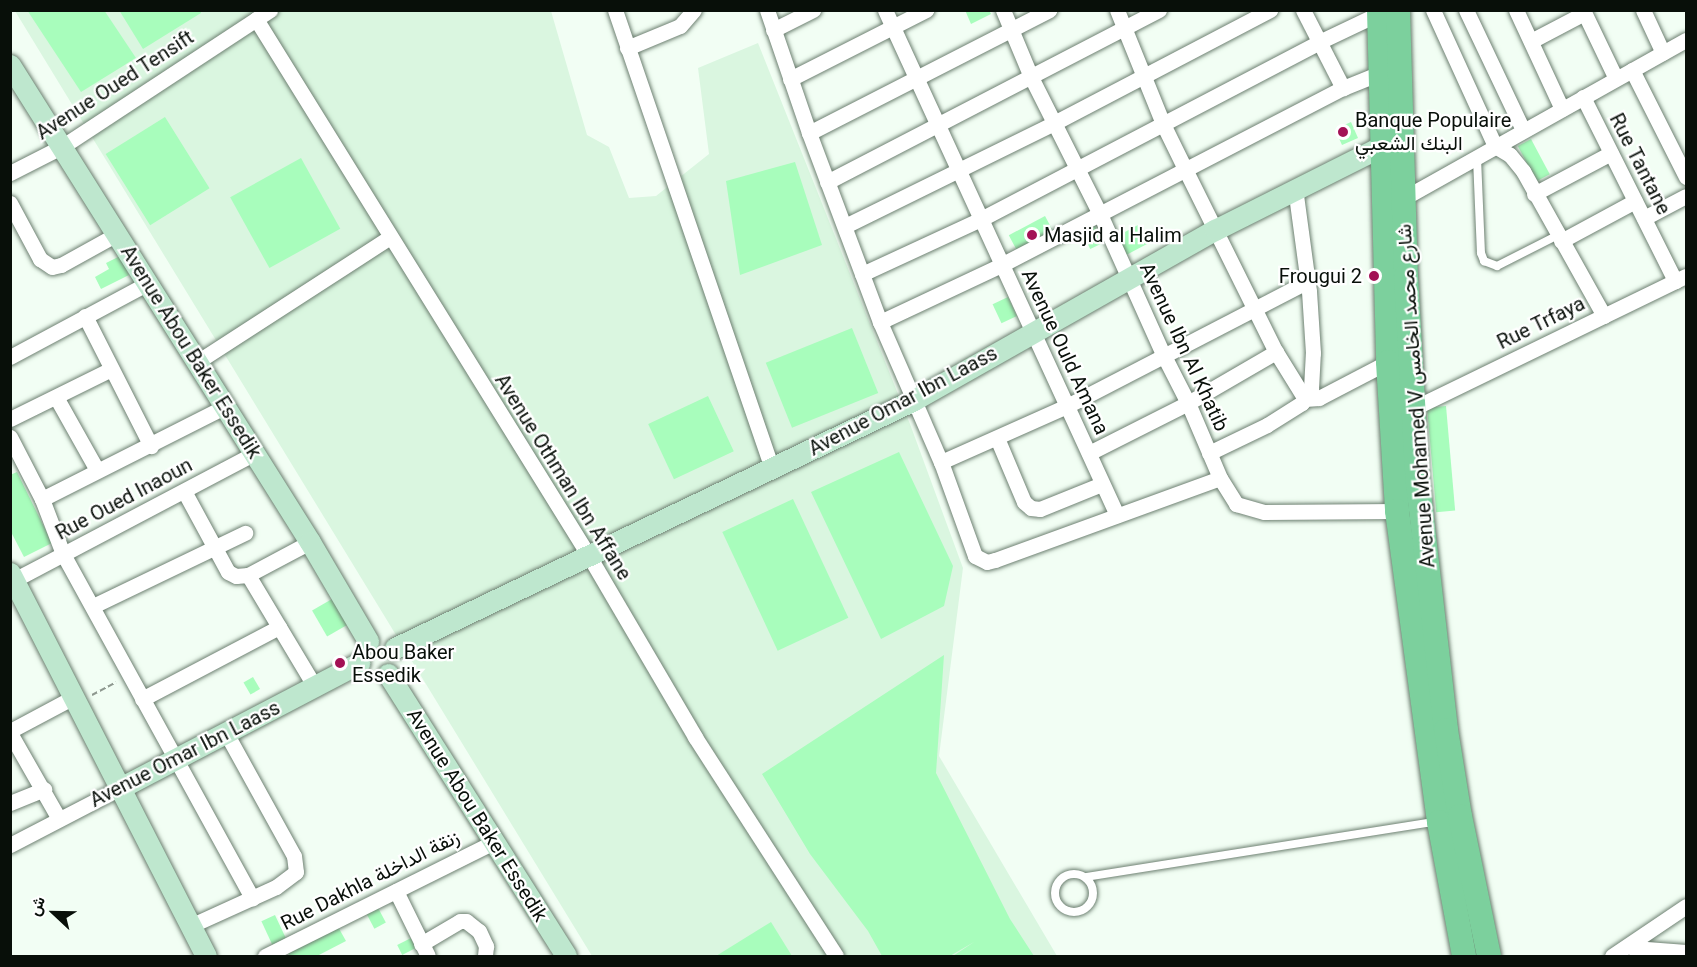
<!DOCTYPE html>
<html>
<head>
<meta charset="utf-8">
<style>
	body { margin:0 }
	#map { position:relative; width:1697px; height:967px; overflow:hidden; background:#f2fef4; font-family:Roboto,Vazirmatn,sans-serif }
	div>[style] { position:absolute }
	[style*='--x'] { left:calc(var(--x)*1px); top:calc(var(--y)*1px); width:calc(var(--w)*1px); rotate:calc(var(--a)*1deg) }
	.built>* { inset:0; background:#daf6e0 }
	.building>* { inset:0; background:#a8fdbc; transform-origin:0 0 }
	.path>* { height:2px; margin-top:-1px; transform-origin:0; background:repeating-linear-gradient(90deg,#8e988f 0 6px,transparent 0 9px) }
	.roads { filter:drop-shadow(0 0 2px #6d8071) drop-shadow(0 0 2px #6d8071) }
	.lane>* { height:8px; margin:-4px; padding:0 4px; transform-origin:4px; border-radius:4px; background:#fff }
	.lane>.ring { margin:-4px; padding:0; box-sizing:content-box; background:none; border:8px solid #fff; border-radius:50% }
	.street>* { height:15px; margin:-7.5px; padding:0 7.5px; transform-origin:7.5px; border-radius:7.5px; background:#fff }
	.secondary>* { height:21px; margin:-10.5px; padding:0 10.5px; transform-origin:10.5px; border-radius:10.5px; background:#bee7ce }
	.primary>* { height:24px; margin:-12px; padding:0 12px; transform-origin:12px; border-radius:12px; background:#7cd09d }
	.dots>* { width:16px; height:16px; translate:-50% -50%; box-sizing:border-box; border:3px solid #fff; border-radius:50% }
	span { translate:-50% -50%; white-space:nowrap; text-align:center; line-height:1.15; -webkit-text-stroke:4.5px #fff; paint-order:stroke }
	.street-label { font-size:20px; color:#080f09 }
	.poi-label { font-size:20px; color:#080f09 }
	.left { translate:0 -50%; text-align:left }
	.right { translate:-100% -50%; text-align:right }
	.frame { position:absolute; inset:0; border:12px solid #080f09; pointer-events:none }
	.north { position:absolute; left:24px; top:883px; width:60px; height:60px; -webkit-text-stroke:4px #fff; paint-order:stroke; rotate:292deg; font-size:16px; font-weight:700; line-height:24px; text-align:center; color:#080f09 }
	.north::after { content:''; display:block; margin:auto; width:21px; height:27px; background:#080f09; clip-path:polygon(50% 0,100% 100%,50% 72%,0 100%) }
</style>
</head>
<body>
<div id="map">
	<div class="built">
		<i style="clip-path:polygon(15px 11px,551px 11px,587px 135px,609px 147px,629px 198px,656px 196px,709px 154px,698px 68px,758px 43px,910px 424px,963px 568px,939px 756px,1057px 956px,592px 956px)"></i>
	</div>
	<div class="building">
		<i style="clip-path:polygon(27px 10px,104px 10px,136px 58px,81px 92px)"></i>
		<i style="clip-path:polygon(119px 10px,200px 10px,201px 13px,143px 49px)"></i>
		<i style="clip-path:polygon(965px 10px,989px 10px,991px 14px,971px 24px)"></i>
		<i style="left:165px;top:117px;width:84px;height:70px;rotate:58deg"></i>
		<i style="clip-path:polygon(1351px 122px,1358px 138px,1342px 145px,1337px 134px,1344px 130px,1342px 126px)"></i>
		<i style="left:1531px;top:139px;width:40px;height:15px;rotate:62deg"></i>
		<i style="left:301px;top:158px;width:81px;height:81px;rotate:61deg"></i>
		<i style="clip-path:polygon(795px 162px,822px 245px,740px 275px,726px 181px)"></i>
		<i style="left:1045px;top:216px;width:21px;height:41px;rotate:62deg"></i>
		<i style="left:1094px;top:224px;width:21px;height:14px;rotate:65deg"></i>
		<i style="left:1138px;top:225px;width:21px;height:25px;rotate:62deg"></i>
		<i style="clip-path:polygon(120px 256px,129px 275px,101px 289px,95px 277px,109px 269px,106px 263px)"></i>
		<i style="left:1008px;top:297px;width:21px;height:17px;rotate:65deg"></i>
		<i style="left:852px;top:328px;width:70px;height:93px;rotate:68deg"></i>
		<i style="left:708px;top:396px;width:61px;height:66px;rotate:65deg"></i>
		<i style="left:1446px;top:406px;width:105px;height:19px;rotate:85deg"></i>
		<i style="clip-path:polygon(899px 452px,953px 566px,944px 606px,881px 639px,811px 492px)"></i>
		<i style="clip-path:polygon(17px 472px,52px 543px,24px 557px,10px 530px,10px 475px)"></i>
		<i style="left:793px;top:499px;width:131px;height:78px;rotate:65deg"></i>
		<i style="left:332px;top:599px;width:30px;height:23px;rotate:60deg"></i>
		<i style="clip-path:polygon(944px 655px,936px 773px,1010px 919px,1034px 956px,953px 956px,974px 942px,950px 956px,882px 956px,868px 931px,810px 854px,762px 774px)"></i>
		<i style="left:253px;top:677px;width:14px;height:11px;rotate:60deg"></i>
		<i style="left:376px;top:904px;width:21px;height:13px;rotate:62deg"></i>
		<i style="left:275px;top:915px;width:26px;height:15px;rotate:65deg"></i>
		<i style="clip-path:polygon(771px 922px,792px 956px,716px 956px)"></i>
		<i style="clip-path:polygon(337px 925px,346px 941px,317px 956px,290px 956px,288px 952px)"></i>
		<i style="left:415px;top:936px;width:11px;height:20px;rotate:63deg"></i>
	</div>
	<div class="path">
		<i style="--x:92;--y:695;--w:27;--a:-28"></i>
	</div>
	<div class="roads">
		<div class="lane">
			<i style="--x:1477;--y:158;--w:95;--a:87.6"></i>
			<i style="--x:1481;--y:253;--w:9;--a:69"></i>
			<i style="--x:1484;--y:261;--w:14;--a:21"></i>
			<i style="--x:1497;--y:266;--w:68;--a:-26.9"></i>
			<i class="ring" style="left:1055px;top:874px;width:30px;height:30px"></i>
			<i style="--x:1086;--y:877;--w:353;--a:-9"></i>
		</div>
		<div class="street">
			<i style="--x:615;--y:10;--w:485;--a:71.1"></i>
			<i style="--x:767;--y:10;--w:130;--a:71.1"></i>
			<i style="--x:809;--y:133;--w:202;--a:69.4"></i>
			<i style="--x:880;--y:322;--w:153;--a:66.5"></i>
			<i style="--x:941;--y:462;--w:100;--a:70.1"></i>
			<i style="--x:975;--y:556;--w:13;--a:27"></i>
			<i style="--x:987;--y:562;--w:8;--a:-14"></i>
			<i style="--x:995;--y:560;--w:239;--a:-20"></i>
			<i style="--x:885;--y:10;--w:556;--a:65.33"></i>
			<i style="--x:1003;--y:10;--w:73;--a:67.3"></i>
			<i style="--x:1031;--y:77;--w:153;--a:63.3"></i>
			<i style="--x:1100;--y:214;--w:154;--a:65.8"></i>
			<i style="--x:1163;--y:354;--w:55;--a:63"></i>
			<i style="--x:1188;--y:403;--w:82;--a:66.9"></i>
			<i style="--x:1220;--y:478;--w:31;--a:58"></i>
			<i style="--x:1236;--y:504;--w:29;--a:16"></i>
			<i style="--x:1264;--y:512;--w:133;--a:-0.4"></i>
			<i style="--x:1117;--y:10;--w:123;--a:68"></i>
			<i style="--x:1163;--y:124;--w:50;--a:63.9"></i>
			<i style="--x:1185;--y:169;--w:204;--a:63.6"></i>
			<i style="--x:1276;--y:352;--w:55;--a:58.3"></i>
			<i style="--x:1305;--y:399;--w:14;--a:-4"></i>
			<i style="--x:1319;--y:398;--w:78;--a:-27.6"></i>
			<i style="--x:1303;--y:10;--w:88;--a:62.9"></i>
			<i style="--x:1433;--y:10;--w:149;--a:65.5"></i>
			<i style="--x:1495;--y:146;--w:17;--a:31"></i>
			<i style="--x:1510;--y:155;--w:21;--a:51"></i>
			<i style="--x:1523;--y:171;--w:166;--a:60.8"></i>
			<i style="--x:1466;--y:10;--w:133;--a:64.6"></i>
			<i style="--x:1516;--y:10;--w:109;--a:65.1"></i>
			<i style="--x:1583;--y:10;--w:76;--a:64.4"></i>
			<i style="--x:1643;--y:10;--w:47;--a:65.1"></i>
			<i style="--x:256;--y:19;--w:632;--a:58.2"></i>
			<i style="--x:589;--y:556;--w:210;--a:59.6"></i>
			<i style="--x:695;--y:737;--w:260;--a:57.2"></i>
			<i style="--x:773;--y:30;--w:45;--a:-26.6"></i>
			<i style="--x:1531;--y:41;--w:60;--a:-27.8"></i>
			<i style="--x:627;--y:48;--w:57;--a:-22.5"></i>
			<i style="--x:680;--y:26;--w:21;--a:-49"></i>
			<i style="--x:1632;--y:70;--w:120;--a:63.2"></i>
			<i style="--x:790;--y:79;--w:153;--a:-26.9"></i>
			<i style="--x:1583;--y:97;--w:206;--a:63.4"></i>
			<i style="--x:809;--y:133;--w:270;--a:-27.1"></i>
			<i style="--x:10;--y:173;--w:59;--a:-27"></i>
			<i style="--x:63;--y:146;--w:248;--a:-33.3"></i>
			<i style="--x:827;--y:182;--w:374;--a:-27.4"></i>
			<i style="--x:1534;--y:194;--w:87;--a:-28"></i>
			<i style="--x:1404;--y:198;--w:323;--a:-29.3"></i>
			<i style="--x:10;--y:203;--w:64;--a:61.8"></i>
			<i style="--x:40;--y:259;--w:14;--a:34"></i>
			<i style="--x:52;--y:267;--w:9;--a:-13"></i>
			<i style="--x:61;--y:265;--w:64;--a:-29"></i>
			<i style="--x:1644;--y:218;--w:47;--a:-27.6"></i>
			<i style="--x:845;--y:226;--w:233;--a:-26.2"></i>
			<i style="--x:1054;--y:123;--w:244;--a:-27.6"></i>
			<i style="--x:1561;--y:241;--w:84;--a:-28.4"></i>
			<i style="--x:862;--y:274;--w:131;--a:-24.8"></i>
			<i style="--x:981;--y:219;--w:382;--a:-27.6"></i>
			<i style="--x:1319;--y:42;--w:68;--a:-25.4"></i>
			<i style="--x:85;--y:316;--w:146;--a:63.1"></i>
			<i style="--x:880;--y:322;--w:134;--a:-25.2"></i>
			<i style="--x:1001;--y:265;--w:385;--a:-27.4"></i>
			<i style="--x:1343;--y:88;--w:40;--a:-22"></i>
			<i style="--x:10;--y:357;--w:157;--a:-28.2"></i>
			<i style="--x:197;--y:362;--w:230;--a:-32.9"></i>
			<i style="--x:56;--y:397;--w:84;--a:60.7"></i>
			<i style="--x:1414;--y:408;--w:302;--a:-25.9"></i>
			<i style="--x:10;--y:419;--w:113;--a:-26.3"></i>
			<i style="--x:10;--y:437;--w:70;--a:62.7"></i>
			<i style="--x:42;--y:499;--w:59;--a:69.1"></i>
			<i style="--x:63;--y:554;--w:393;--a:61.2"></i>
			<i style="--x:997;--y:438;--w:69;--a:67.1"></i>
			<i style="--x:1024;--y:502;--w:9;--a:41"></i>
			<i style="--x:1031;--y:508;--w:9;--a:6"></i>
			<i style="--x:1040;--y:509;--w:67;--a:-22"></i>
			<i style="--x:1089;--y:453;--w:111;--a:-26.8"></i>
			<i style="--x:1188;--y:403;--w:102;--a:-30.1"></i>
			<i style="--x:1209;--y:453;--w:64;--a:-25.8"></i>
			<i style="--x:1267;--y:425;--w:41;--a:-32.2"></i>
			<i style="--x:1302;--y:403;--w:17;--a:-57"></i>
			<i style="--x:1311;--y:389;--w:36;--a:-87"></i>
			<i style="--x:1313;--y:353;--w:62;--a:-93.7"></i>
			<i style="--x:1309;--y:291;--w:104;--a:-97.7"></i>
			<i style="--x:941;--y:462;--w:138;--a:-24"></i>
			<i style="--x:1067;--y:406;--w:271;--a:-27.4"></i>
			<i style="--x:184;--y:491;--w:92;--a:61.5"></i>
			<i style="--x:228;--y:572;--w:9;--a:27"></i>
			<i style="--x:236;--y:576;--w:12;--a:-5"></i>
			<i style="--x:248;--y:575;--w:70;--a:-28"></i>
			<i style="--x:42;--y:499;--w:204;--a:-26.8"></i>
			<i style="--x:248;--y:575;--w:131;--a:59.1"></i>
			<i style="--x:14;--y:580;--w:270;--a:-27.8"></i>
			<i style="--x:93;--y:606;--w:169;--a:-25.7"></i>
			<i style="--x:142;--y:699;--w:155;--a:-27.7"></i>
			<i style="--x:10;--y:731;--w:72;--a:-28"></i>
			<i style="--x:10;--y:733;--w:99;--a:60.3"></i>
			<i style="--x:10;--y:803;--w:37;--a:-22"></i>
			<i style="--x:10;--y:845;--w:124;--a:-27.4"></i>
			<i style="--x:396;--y:891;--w:72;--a:63.8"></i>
			<i style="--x:190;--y:926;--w:94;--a:-24.4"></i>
			<i style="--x:276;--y:887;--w:25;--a:-37"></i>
			<i style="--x:296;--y:872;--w:16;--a:-97"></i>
			<i style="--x:294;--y:856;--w:141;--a:-118.9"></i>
			<i style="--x:421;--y:944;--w:45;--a:-30.5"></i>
			<i style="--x:460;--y:921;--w:6;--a:0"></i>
			<i style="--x:466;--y:921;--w:16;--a:38"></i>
			<i style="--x:479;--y:931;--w:17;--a:65"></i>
			<i style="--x:486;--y:946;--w:10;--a:96"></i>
			<i style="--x:1633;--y:948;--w:53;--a:4.3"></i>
			<i style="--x:265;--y:956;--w:256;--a:-26.5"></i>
			<i style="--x:1612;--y:956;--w:89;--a:-34"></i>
		</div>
		<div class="secondary">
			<i style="--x:10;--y:65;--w:563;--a:57.83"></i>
			<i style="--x:310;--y:542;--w:115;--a:59.6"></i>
			<i style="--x:10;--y:573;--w:430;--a:62.9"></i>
			<i style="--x:395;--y:648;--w:575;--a:-25.54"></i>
			<i style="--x:914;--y:400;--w:346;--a:-29.5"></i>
			<i style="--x:1215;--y:230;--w:203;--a:-26.7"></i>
			<i style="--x:388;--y:674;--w:333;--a:57.7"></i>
			<i style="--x:120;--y:788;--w:270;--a:-27.6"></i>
		</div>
		<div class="primary">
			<i style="--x:1379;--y:10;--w:352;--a:88.5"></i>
			<i style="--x:1388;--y:362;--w:149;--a:86.5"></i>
			<i style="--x:1397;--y:511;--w:314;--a:82.3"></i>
			<i style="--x:1439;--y:822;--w:136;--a:79.4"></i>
			<i style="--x:1398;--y:10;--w:266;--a:88.3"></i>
			<i style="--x:1406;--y:276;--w:199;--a:86.8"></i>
			<i style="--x:1417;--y:475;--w:257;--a:83.5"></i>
			<i style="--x:1446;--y:730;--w:87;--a:80.8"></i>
			<i style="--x:1460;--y:816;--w:143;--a:78.3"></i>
		</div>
	</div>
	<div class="dots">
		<i style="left:1343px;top:132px;background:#a31255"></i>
		<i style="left:1032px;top:235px;background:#a31255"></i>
		<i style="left:1374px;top:276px;background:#a31255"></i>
		<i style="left:340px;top:663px;background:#a31255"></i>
	</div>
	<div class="street-label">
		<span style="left:115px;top:85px;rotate:-33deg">Avenue Oued Tensift</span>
		<span style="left:1640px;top:164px;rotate:63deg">Rue Tantane</span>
		<span style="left:1541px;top:323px;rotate:-26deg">Rue Trfaya</span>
		<span style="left:1184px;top:347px;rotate:65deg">Avenue Ibn Al Khatib</span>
		<span style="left:191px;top:352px;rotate:58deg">Avenue Abou Baker Essedik</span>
		<span style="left:1065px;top:352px;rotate:65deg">Avenue Ould Amana</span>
		<span style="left:1416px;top:396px;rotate:-94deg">Avenue Mohamed V شارع محمد الخامس</span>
		<span style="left:903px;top:401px;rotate:-28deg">Avenue Omar Ibn Laass</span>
		<span style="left:563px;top:477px;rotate:58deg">Avenue Othman Ibn Affane</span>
		<span style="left:124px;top:499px;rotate:-28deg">Rue Oued Inaoun</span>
		<span style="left:185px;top:754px;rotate:-27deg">Avenue Omar Ibn Laass</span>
		<span style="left:477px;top:815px;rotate:58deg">Avenue Abou Baker Essedik</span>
		<span style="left:370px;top:880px;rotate:-27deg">Rue Dakhla زنقة الداخلة</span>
	</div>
	<div class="poi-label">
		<span class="left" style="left:1355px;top:132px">Banque Populaire<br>البنك الشعبي</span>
		<span class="left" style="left:1044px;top:235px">Masjid al Halim</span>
		<span class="right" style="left:1362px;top:276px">Frougui 2</span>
		<span class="left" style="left:352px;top:664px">Abou Baker<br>Essedik</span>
	</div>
	<div class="frame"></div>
	<div class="north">ش</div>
</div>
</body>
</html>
